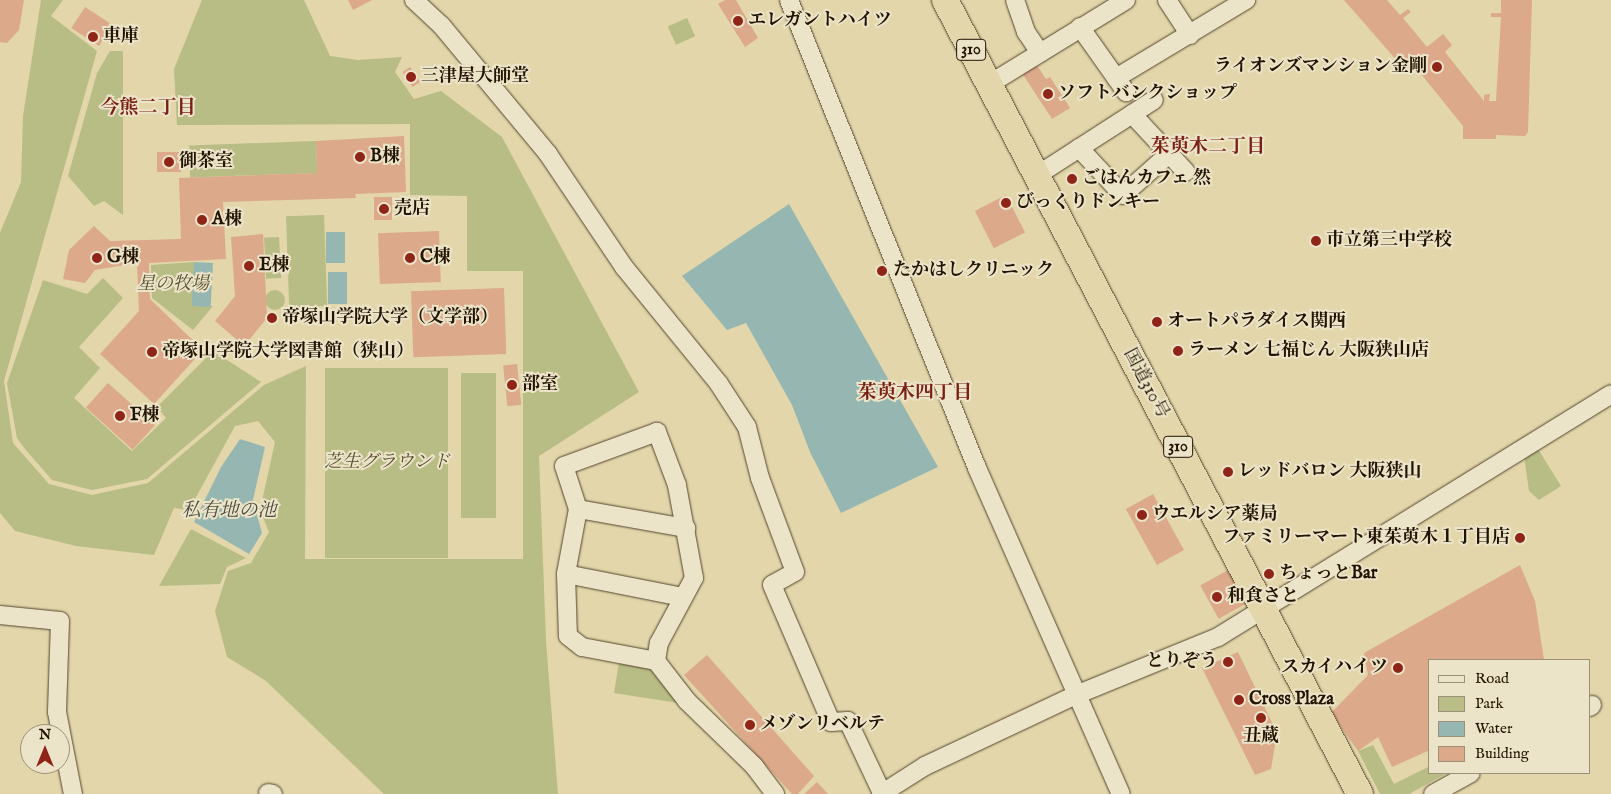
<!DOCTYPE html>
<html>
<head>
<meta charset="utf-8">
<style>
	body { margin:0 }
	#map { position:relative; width:1611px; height:794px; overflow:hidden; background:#e2d6aa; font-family:"IM FELL English","Noto Serif JP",serif }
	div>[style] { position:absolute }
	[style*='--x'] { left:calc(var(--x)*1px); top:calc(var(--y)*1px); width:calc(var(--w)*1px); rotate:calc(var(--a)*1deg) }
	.green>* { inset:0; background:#b8bc85; transform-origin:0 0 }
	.round { border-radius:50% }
	.water>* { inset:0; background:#96b7b1; transform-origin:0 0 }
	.building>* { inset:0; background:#dca98b; transform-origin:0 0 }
	.roads { filter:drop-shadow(0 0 1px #53442b) drop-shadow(0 0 1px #53442b) }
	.minor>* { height:18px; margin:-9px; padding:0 9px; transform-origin:9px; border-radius:9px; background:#ece4c8 }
	.highway>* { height:26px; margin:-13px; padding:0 13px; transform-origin:13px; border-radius:13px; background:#e2d6aa }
	.dots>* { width:14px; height:14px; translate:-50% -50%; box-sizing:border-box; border:2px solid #ece4c8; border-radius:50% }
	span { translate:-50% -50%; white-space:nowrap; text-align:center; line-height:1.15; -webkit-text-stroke:4px #ece4c8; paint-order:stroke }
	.shield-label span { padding:1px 4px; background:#ece4c8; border:1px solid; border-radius:4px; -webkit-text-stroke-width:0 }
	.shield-label { font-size:16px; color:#231301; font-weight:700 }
	.poi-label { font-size:18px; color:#231301; font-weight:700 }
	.left { translate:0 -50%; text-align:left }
	.right { translate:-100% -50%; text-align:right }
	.park-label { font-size:18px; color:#574e2f; font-style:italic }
	.street-label { font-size:18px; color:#231301 }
	.neighbourhood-label { font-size:19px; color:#7a1f14; font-weight:700 }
	.water-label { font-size:19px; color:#4b4c3f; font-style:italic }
	.legend { position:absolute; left:1428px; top:659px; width:162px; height:115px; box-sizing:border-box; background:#ece4c8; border:1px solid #9c9078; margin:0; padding:6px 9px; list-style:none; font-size:15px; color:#231301 }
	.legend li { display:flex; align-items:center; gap:10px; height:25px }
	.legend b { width:25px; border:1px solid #9c9078 }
	.north { position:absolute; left:20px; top:724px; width:50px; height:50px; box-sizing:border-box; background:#ece4c8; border:1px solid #9c9078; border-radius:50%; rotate:0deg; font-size:14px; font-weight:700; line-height:20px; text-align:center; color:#231301 }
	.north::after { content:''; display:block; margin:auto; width:18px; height:22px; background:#8f2418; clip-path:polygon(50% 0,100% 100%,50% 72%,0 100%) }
</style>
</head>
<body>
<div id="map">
	<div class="green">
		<i style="clip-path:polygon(41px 0,63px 0,51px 16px,97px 51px,4px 381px,13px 443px,49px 484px,92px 495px,148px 483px,264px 385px,306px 366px,305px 559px,523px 559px,523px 271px,467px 271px,467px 196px,410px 195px,410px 124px,177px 125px,174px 69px,202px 0,304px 0,330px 56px,358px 60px,402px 57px,395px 72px,414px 99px,441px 91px,502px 137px,639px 392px,539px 456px,546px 641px,558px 794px,384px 794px,266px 681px,227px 657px,215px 611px,228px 571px,251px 563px,269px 532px,260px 510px,275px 442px,258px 421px,235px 426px,189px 510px,174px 508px,154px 555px,76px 546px,15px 531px,0 513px,0 233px,21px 182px,23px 116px)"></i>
		<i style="left:687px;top:18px;width:20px;height:21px;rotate:66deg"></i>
		<i style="clip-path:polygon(110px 51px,123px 51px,123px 215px,104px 201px,94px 206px,68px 176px,97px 73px)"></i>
		<i style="left:316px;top:141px;width:32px;height:127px;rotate:88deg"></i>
		<i style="left:324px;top:215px;width:91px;height:38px;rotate:88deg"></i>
		<i style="left:279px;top:237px;width:41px;height:15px;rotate:87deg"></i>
		<i style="clip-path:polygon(194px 262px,194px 306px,213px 306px,193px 330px,152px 298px,151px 265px)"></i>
		<i style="clip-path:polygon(103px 278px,123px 298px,79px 347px,100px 368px,74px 398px,132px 451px,166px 418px,157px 407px,213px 351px,261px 382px,147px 479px,92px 490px,52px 480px,25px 449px,17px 438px,7px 383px,43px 280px,87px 294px)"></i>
		<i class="round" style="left:265px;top:290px;width:20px;height:20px"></i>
		<i style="left:325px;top:368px;width:123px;height:190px"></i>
		<i style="left:461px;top:373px;width:35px;height:145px"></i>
		<i style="clip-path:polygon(1523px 449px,1538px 449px,1561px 486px,1539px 500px,1529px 491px)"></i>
		<i style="clip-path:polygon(191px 529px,246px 558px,227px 567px,220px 584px,159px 586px)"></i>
		<i style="clip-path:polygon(619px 662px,657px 670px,678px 703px,614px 693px)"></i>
		<i style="clip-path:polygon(1373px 745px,1394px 784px,1430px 766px,1430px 773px,1447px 773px,1409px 794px,1380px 794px,1358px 751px)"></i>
	</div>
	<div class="water">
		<i style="clip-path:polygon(789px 204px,938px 467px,841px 513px,810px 452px,792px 405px,746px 323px,727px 330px,682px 276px)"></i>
		<i style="left:326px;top:232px;width:19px;height:31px"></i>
		<i style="left:194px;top:262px;width:19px;height:44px;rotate:3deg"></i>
		<i style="left:328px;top:272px;width:19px;height:32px"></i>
		<i style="clip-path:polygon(240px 439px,265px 447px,253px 500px,262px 533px,249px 554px,194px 522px,221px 467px)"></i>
	</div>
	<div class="building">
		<i style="clip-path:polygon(0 0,24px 0,19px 30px,7px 43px,0 42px)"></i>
		<i style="clip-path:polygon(348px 0,372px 0,353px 10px)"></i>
		<i style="clip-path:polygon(725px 0,736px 0,758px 38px,745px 47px,718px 4px)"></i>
		<i style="clip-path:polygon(1344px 0,1387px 0,1400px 15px,1408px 9px,1411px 12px,1403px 18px,1427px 47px,1443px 34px,1452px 45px,1445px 52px,1484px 101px,1484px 95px,1490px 94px,1489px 101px,1496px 101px,1501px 17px,1491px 17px,1491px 13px,1501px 13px,1501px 0,1532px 0,1528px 132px,1525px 136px,1496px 135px,1496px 139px,1463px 139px,1463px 126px,1413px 64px,1406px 71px)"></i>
		<i style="left:85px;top:7px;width:33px;height:25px;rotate:33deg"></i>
		<i style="clip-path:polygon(1036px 64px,1046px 79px,1050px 77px,1070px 108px,1052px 119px,1022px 73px)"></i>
		<i style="left:410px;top:67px;width:18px;height:9px;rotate:56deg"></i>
		<i style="clip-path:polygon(404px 136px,406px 192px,355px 194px,356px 198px,223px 202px,226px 259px,149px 263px,150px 299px,203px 350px,154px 404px,100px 354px,139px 311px,137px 263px,95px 270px,85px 283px,63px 279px,69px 250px,94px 226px,110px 241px,181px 239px,179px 178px,317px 173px,316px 141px)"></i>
		<i style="left:157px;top:152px;width:24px;height:20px"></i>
		<i style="left:1006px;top:195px;width:42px;height:35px;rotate:63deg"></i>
		<i style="left:374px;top:197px;width:18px;height:23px"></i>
		<i style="left:439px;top:231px;width:51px;height:61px;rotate:88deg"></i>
		<i style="clip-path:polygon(263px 234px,267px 318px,244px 346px,215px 321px,235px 296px,231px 237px)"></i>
		<i style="left:504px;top:288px;width:66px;height:93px;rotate:88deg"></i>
		<i style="left:517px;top:364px;width:41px;height:14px;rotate:84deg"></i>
		<i style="left:108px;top:383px;width:63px;height:33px;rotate:42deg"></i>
		<i style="left:1153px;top:494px;width:64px;height:31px;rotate:61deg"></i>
		<i style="clip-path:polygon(1520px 565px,1535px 601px,1544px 660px,1430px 660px,1430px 750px,1392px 767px,1378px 737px,1358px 751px,1331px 713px,1368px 675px,1364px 653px)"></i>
		<i style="left:1230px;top:569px;width:38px;height:34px;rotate:61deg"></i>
		<i style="clip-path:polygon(1238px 652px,1277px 733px,1271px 769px,1255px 775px,1202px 668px)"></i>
		<i style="clip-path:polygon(707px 655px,814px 776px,798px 794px,792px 794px,684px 675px)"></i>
		<i style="clip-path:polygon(817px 782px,828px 794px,804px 794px)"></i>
	</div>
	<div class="roads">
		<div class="minor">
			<i style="--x:414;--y:0;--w:37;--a:43"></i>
			<i style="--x:441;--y:25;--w:168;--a:50.3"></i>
			<i style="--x:548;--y:154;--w:136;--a:56.1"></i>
			<i style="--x:624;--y:267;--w:151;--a:50.9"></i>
			<i style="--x:719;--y:384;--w:51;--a:56.9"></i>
			<i style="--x:747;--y:427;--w:53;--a:75.7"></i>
			<i style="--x:760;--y:478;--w:100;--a:69.6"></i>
			<i style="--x:795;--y:572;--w:26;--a:151"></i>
			<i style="--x:772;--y:585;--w:149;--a:66.7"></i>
			<i style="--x:831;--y:722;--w:17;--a:-3"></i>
			<i style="--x:848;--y:721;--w:80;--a:64.7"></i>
			<i style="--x:789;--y:0;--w:504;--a:68.11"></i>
			<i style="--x:977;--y:468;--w:356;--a:66.2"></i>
			<i style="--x:1015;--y:0;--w:34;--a:71"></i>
			<i style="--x:1026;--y:32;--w:23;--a:56"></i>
			<i style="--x:1167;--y:0;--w:42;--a:56.7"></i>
			<i style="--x:1080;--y:27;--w:80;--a:54.7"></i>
			<i style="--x:1116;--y:78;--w:152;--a:-31"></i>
			<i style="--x:988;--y:85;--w:162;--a:-31.6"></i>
			<i style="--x:1132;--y:114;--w:79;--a:47"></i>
			<i style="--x:1079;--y:148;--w:64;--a:46.9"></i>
			<i style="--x:1123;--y:195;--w:62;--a:-41.7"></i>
			<i style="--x:1036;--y:176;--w:140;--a:-32.8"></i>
			<i style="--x:578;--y:509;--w:110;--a:10"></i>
			<i style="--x:566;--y:574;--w:118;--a:11.2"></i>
			<i style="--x:0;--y:615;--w:60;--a:5.7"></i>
			<i style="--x:60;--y:621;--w:91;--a:91.9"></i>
			<i style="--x:57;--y:712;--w:84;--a:79"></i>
			<i style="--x:656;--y:661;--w:18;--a:-81"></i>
			<i style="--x:659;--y:643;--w:74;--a:-61.7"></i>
			<i style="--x:694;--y:578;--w:95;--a:-100.4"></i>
			<i style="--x:677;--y:485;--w:57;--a:-110.7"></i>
			<i style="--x:657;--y:432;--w:99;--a:159.9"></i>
			<i style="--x:564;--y:466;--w:45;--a:72"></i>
			<i style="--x:578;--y:509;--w:66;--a:100.5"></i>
			<i style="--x:566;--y:574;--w:62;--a:88.2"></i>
			<i style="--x:568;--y:636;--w:18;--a:38"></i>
			<i style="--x:582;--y:647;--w:75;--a:10.7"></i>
			<i style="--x:656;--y:661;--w:51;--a:52.2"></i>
			<i style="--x:687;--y:701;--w:93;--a:44.1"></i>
			<i style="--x:754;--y:766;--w:35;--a:53"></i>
			<i style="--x:1590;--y:707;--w:3;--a:-45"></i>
			<i style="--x:268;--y:793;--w:5;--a:11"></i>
			<i style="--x:881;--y:794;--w:52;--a:-32.5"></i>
			<i style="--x:925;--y:766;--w:167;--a:-25.2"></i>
			<i style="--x:1076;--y:695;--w:153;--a:-22.2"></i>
			<i style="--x:1218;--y:637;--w:462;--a:-31.7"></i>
			<i style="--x:1433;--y:794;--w:43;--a:-28.9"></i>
		</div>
		<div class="highway">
			<i style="--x:945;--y:0;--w:896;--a:62.41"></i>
		</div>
	</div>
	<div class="dots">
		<i style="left:738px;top:21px;background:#8f2418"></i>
		<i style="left:93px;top:37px;background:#8f2418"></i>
		<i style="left:1437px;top:67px;background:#8f2418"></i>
		<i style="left:411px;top:77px;background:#8f2418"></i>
		<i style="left:1048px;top:94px;background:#8f2418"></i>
		<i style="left:360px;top:157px;background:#8f2418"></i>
		<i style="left:169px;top:162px;background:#8f2418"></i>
		<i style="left:1072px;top:179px;background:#8f2418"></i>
		<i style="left:1006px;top:203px;background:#8f2418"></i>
		<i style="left:384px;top:209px;background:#8f2418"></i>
		<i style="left:202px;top:220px;background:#8f2418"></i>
		<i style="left:1316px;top:241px;background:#8f2418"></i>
		<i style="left:97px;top:258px;background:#8f2418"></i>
		<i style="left:410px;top:258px;background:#8f2418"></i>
		<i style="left:249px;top:266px;background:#8f2418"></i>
		<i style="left:882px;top:271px;background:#8f2418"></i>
		<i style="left:272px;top:318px;background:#8f2418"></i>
		<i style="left:1157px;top:322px;background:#8f2418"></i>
		<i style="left:1178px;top:351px;background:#8f2418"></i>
		<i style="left:152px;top:352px;background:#8f2418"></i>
		<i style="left:512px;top:385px;background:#8f2418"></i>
		<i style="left:120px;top:416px;background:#8f2418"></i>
		<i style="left:1228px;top:472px;background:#8f2418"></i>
		<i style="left:1142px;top:515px;background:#8f2418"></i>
		<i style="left:1520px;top:538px;background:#8f2418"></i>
		<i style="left:1269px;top:574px;background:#8f2418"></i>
		<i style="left:1217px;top:597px;background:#8f2418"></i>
		<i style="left:1228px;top:662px;background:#8f2418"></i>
		<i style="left:1398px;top:668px;background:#8f2418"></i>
		<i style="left:1239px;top:700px;background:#8f2418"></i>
		<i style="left:1261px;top:718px;background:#8f2418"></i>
		<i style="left:750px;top:725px;background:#8f2418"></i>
	</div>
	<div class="shield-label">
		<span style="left:971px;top:50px">310</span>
		<span style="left:1178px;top:447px">310</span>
	</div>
	<div class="poi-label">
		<span class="left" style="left:748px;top:21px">エレガントハイツ</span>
		<span class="left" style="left:103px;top:37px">車庫</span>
		<span class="right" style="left:1427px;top:67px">ライオンズマンション金剛</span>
		<span class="left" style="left:421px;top:77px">三津屋大師堂</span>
		<span class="left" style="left:1058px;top:94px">ソフトバンクショップ</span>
		<span class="left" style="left:370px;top:157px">B棟</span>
		<span class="left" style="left:179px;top:162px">御茶室</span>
		<span class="left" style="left:1082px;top:179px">ごはんカフェ 然</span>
		<span class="left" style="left:1016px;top:203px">びっくりドンキー</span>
		<span class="left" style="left:394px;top:209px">売店</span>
		<span class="left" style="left:212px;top:220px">A棟</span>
		<span class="left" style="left:1326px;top:241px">市立第三中学校</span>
		<span class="left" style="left:107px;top:258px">G棟</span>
		<span class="left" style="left:420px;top:258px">C棟</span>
		<span class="left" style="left:259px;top:266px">E棟</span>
		<span class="left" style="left:893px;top:271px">たかはしクリニック</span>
		<span class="left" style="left:282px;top:318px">帝塚山学院大学（文学部）</span>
		<span class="left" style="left:1167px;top:322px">オートパラダイス関西</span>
		<span class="left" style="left:1188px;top:351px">ラーメン 七福じん 大阪狭山店</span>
		<span class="left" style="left:162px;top:352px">帝塚山学院大学図書館（狭山）</span>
		<span class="left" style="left:522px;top:385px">部室</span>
		<span class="left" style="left:130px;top:416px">F棟</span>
		<span class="left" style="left:1238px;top:472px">レッドバロン 大阪狭山</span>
		<span class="left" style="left:1152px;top:515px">ウエルシア薬局</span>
		<span class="right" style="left:1510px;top:538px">ファミリーマート東茱萸木１丁目店</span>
		<span class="left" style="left:1279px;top:574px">ちょっとBar</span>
		<span class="left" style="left:1227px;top:597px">和食さと</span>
		<span class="right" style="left:1218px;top:662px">とりぞう</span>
		<span class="right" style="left:1388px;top:668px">スカイハイツ</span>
		<span class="left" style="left:1249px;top:700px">Cross Plaza</span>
		<span class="left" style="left:760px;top:725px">メゾンリベルテ</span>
		<span style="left:1261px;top:737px">丑蔵</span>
	</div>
	<div class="park-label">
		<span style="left:173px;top:285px">星の牧場</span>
		<span style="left:387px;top:463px">芝生グラウンド</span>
	</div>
	<div class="street-label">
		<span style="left:1145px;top:384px;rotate:62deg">国道310号</span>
	</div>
	<div class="neighbourhood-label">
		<span style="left:148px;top:109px">今熊二丁目</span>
		<span style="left:1208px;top:148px">茱萸木二丁目</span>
		<span style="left:915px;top:394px">茱萸木四丁目</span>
	</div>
	<div class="water-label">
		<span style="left:229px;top:512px">私有地の池</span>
	</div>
	<ul class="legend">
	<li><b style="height:6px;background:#ece4c8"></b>Road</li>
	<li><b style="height:14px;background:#b8bc85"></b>Park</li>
	<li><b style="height:14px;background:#96b7b1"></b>Water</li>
	<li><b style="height:14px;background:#dca98b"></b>Building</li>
	</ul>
	<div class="north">N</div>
</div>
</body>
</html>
